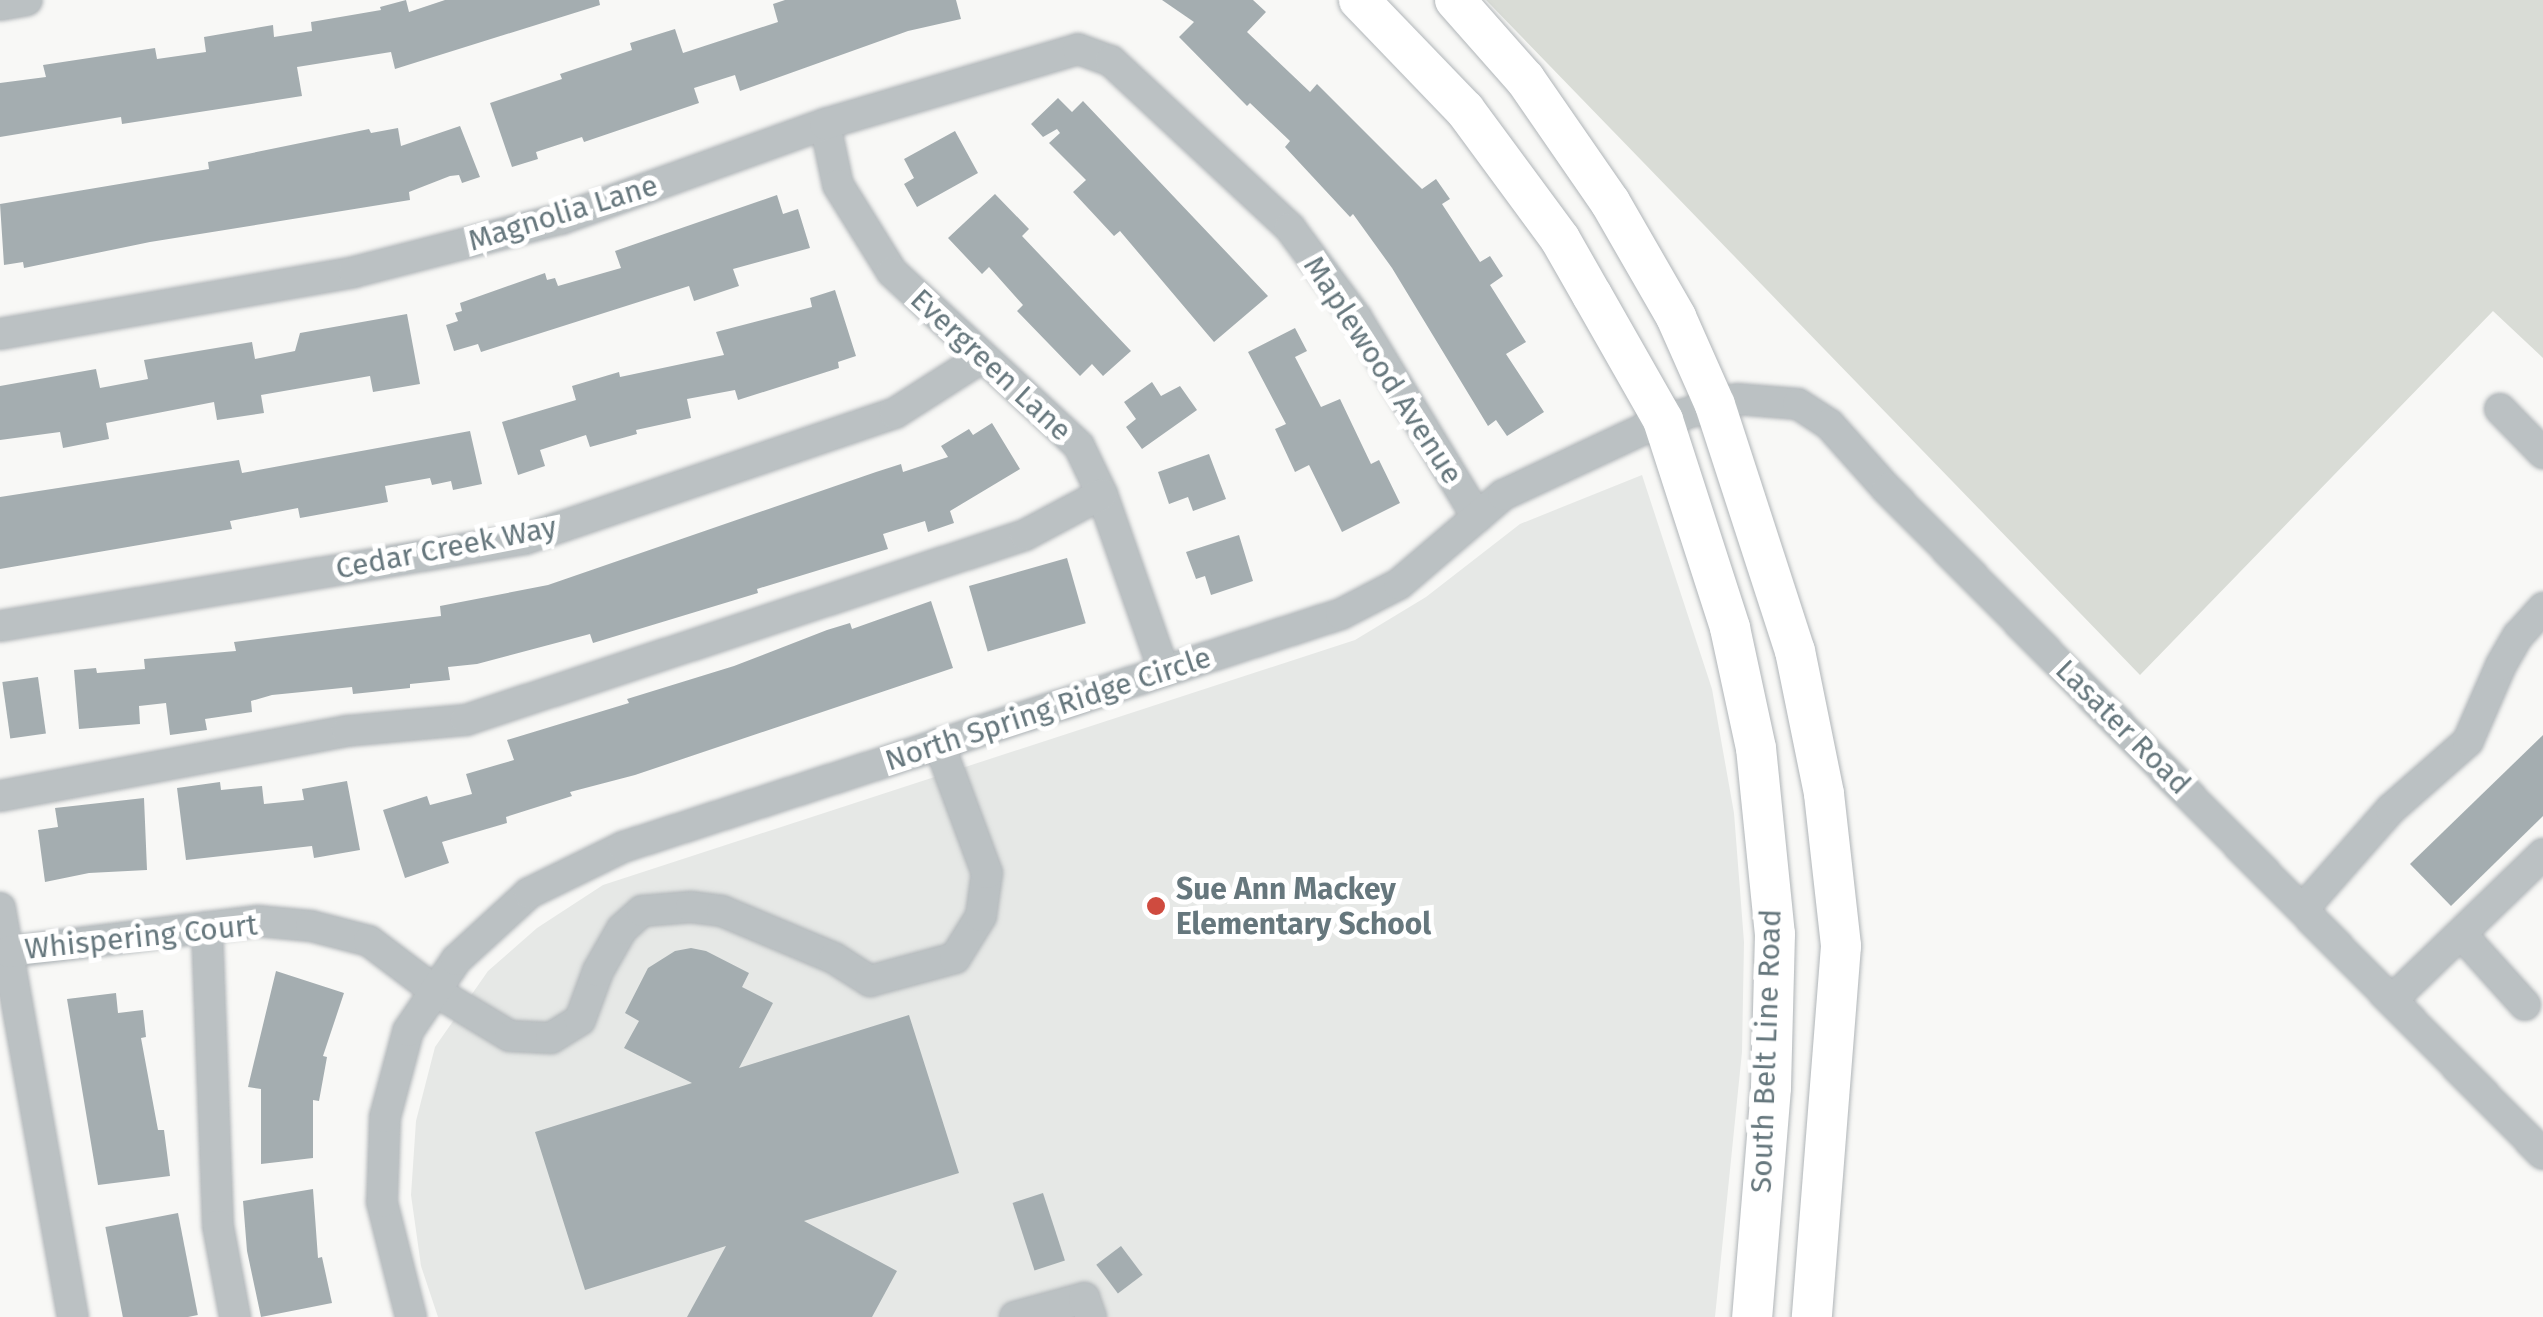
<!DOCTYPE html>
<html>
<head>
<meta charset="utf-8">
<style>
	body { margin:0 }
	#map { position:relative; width:2543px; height:1317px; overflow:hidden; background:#f8f8f6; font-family:"Fira Sans",sans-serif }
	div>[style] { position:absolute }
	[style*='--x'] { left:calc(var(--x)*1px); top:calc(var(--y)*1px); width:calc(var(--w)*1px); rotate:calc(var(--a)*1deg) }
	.built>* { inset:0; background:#e6e8e6 }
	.green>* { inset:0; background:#d9dcd6 }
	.building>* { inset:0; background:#a4adb0; transform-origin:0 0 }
	.roads { filter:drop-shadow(0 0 2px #b0b5b8) drop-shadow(0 0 2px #b0b5b8) }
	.minor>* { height:30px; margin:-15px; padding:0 15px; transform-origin:15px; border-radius:15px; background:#bbc1c3 }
	.major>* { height:40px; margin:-20px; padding:0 20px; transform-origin:20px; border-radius:20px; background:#fff }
	.dots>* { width:28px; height:28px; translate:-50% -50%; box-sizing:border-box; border:5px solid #fff; border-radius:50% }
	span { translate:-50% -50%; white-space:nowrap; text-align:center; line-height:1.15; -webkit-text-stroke:10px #fff; paint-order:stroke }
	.street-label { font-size:30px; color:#66777d }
	.poi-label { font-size:30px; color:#66777d; font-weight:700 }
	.left { translate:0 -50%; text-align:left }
</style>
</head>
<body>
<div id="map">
	<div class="built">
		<i style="clip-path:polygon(1642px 475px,1712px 689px,1734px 813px,1744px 942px,1742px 1052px,1715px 1317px,438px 1317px,421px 1266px,411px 1195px,416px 1121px,435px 1047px,488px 971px,537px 928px,603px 885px,1355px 640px,1426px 597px,1520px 524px)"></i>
	</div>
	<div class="green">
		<i style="clip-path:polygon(1486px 0,2543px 0,2543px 358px,2493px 311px,2140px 675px)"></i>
	</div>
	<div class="building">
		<i style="clip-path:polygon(406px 0,409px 12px,445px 0,599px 0,600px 5px,395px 69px,391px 52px,297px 67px,302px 96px,122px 124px,121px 117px,0 137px,0 83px,46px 77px,43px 65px,155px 48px,157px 59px,206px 52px,204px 37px,273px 25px,274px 37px,312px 31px,311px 22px,381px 10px,380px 7px)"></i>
		<i style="clip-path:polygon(785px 0,956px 0,961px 19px,908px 31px,740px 91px,735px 75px,694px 88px,699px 103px,584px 142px,582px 137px,536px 152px,538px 159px,512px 167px,490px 103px,562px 79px,560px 74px,632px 50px,630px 43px,675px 29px,683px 53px,778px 22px,773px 4px)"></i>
		<i style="clip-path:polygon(1162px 0,1253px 0,1266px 12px,1247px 32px,1310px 92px,1317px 84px,1422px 189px,1436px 179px,1450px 199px,1442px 204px,1480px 262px,1490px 256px,1503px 276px,1490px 285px,1526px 342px,1506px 354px,1544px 412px,1507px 436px,1496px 420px,1488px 426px,1392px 268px,1353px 214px,1350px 217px,1285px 147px,1290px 141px,1250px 103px,1247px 106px,1179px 37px,1194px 22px)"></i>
		<i style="clip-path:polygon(1058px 98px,1072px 112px,1083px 101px,1268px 296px,1214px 342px,1120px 231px,1114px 236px,1073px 192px,1086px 180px,1049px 143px,1060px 133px,1057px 129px,1043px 137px,1031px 124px)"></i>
		<i style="clip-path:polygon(460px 126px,480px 177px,462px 183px,459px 175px,450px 176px,409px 192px,410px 200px,150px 242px,24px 268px,23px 262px,4px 265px,0 204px,209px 169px,208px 162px,369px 129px,371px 133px,398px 128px,401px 146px)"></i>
		<i style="clip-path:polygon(955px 131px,978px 173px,917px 207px,904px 184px,914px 178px,904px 159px)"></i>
		<i style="clip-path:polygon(995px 194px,1029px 229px,1022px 236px,1131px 351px,1103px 376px,1092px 364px,1080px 376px,1017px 311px,1023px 305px,989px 267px,982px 274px,948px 238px)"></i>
		<i style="clip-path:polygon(777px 195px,783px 214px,798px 209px,810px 248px,733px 269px,739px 286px,694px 301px,689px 286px,481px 352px,478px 344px,454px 351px,446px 325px,458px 321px,455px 313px,462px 311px,460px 303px,545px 273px,547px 280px,555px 278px,558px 286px,621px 268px,615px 251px)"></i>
		<i style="clip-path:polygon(835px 290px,856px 356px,838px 362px,839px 368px,738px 400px,735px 390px,687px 399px,691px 418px,636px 430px,637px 434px,590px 447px,586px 435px,540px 450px,545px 466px,518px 475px,502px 422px,576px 400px,572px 386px,619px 372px,620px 377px,724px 355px,716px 332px,812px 307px,810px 298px)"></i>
		<i style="clip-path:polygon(407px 314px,420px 384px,373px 392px,370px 376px,261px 395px,264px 413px,217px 420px,214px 402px,106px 423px,109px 439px,63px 448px,60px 432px,0 440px,0 386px,96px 369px,100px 388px,148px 379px,144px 360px,252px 342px,255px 359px,295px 351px,300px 333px)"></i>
		<i style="clip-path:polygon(1295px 328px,1307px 351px,1295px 357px,1321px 407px,1340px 399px,1371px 464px,1379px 460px,1400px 503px,1342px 532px,1309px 465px,1295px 472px,1275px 429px,1286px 424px,1248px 352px)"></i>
		<i style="clip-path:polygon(1152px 382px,1161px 396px,1180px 386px,1197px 410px,1142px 449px,1126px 427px,1136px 419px,1124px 402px)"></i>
		<i style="clip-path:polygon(992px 423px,1020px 469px,950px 511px,954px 523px,928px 532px,925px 521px,883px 534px,888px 549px,757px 589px,758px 593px,593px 643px,590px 634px,477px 664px,448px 667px,450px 680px,410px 684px,410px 688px,353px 694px,352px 687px,272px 695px,251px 701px,252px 712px,205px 719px,207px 730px,170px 735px,166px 703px,139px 706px,140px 724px,79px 729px,74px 670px,96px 668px,97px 673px,145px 669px,144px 659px,236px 651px,234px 642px,441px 616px,440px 606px,548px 585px,876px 472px,901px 464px,903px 472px,948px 457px,941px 446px,969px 429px,973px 435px)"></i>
		<i style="clip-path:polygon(470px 431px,482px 484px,453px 490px,451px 481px,432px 485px,430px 478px,385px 486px,388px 502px,300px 518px,298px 508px,230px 521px,232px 529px,0 569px,0 497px,239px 460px,242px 473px)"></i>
		<i style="clip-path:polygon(1209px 454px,1226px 499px,1193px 511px,1188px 497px,1169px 504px,1158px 472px)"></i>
		<i style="clip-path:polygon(1239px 535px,1253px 581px,1211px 595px,1205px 576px,1196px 579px,1186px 552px)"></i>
		<i style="left:1067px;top:558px;width:68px;height:102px;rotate:74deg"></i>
		<i style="clip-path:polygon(931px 601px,953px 668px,635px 775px,570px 792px,572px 796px,506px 817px,507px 823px,442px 842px,449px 863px,405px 878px,383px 810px,427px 796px,430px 805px,472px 794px,466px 774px,514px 760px,507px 740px,629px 703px,627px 699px,734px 666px,827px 630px,850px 623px,852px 629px)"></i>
		<i style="left:38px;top:677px;width:57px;height:36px;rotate:82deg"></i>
		<i style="clip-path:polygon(2543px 735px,2543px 816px,2451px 906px,2410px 864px)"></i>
		<i style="clip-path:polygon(347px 781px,360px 850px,314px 858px,312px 846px,186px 860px,177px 788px,220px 782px,221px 790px,262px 786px,264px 804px,304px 800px,302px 789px)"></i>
		<i style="clip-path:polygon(144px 798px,147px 870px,89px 873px,45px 882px,38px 830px,58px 827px,55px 808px)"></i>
		<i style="clip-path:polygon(691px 948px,706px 951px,749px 973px,742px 987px,773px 1003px,739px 1068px,909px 1015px,959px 1173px,804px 1221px,897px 1271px,872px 1317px,687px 1317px,726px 1246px,585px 1290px,535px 1132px,692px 1083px,624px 1048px,639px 1021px,625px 1013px,648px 968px,675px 951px)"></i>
		<i style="clip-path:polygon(276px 971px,344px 993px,323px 1056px,327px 1057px,319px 1101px,313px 1100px,313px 1158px,261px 1164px,261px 1089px,248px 1087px)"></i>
		<i style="clip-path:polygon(116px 993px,118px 1013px,143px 1010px,146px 1037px,141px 1038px,158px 1130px,164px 1130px,170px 1176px,98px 1185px,67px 999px)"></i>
		<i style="clip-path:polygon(313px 1189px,318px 1258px,322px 1257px,332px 1303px,261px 1317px,247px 1251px,243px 1201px)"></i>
		<i style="left:1043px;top:1193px;width:71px;height:32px;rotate:72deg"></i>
		<i style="left:178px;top:1213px;width:104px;height:74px;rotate:79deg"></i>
		<i style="left:1121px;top:1246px;width:36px;height:31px;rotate:53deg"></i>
	</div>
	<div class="roads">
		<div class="minor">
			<i style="--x:0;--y:5;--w:27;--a:-10"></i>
			<i style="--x:825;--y:124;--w:62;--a:78"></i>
			<i style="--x:838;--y:185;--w:102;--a:58.2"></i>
			<i style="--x:892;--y:272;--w:255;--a:42.9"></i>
			<i style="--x:1079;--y:446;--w:53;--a:64.4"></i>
			<i style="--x:1102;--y:494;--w:188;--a:70.7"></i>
			<i style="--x:0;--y:334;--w:359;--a:-9.9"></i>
			<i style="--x:354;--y:272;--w:214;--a:-14.4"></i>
			<i style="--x:561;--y:219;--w:281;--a:-19.8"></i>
			<i style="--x:825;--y:124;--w:264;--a:-16.5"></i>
			<i style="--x:1078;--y:49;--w:35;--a:20"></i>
			<i style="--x:1111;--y:61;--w:245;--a:43"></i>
			<i style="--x:1290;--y:228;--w:111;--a:53.4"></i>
			<i style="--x:1356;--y:317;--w:234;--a:58.8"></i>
			<i style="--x:2500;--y:409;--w:62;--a:45.7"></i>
			<i style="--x:0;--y:626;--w:532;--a:-9.41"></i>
			<i style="--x:525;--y:539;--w:391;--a:-18.8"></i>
			<i style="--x:895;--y:413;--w:104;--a:-32.5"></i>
			<i style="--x:0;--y:796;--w:353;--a:-10.6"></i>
			<i style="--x:347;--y:731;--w:120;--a:-5.3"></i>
			<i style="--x:466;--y:720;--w:589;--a:-18.31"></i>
			<i style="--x:1025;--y:535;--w:87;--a:-28"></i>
			<i style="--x:0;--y:908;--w:415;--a:79.9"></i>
			<i style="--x:2303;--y:909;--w:133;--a:-48.7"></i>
			<i style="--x:2391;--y:809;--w:103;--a:-41.4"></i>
			<i style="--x:2468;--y:741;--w:83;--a:-66.5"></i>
			<i style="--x:2501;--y:665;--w:34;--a:-60"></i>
			<i style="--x:2518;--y:636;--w:38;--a:-48"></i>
			<i style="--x:207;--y:927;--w:299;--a:87.9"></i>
			<i style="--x:218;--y:1226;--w:93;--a:79.4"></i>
			<i style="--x:2462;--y:935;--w:94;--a:48"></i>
			<i style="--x:8;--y:952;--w:252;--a:-7.1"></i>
			<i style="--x:258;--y:921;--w:53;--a:5.4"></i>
			<i style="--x:311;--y:926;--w:60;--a:14.5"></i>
			<i style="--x:369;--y:941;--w:83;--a:37.1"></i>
			<i style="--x:435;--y:991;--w:87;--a:31"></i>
			<i style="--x:510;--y:1036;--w:41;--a:2.8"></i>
			<i style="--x:551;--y:1038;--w:34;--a:-32"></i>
			<i style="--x:580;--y:1020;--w:52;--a:-69.8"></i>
			<i style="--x:598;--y:971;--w:48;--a:-60.3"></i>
			<i style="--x:622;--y:929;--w:27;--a:-42"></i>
			<i style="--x:642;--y:911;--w:49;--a:-4.7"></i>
			<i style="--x:691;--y:907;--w:31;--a:7"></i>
			<i style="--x:722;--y:911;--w:121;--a:22.8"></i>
			<i style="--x:834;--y:958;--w:43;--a:32.6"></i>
			<i style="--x:870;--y:981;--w:88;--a:-15.1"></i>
			<i style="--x:955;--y:958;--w:49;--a:-58.2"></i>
			<i style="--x:981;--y:916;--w:43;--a:-82.1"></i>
			<i style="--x:987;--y:873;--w:138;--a:-110.4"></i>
			<i style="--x:2392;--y:1000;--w:210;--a:-44"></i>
			<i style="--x:411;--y:1317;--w:119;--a:-104.2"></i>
			<i style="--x:382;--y:1202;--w:85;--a:-88"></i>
			<i style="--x:385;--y:1117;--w:89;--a:-75"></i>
			<i style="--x:408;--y:1031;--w:86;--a:-55.9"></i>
			<i style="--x:456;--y:960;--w:99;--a:-42.5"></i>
			<i style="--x:529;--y:893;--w:105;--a:-26.1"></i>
			<i style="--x:623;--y:847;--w:755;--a:-17.98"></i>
			<i style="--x:1341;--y:614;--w:65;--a:-27.3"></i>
			<i style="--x:1399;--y:584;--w:137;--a:-40.6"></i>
			<i style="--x:1503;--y:495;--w:177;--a:-25.1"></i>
			<i style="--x:1663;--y:420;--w:77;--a:-15.8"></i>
			<i style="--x:1737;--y:399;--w:61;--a:4.7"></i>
			<i style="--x:1798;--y:404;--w:37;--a:33"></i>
			<i style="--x:1829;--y:424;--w:87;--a:48.3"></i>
			<i style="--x:1887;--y:489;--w:934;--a:45.39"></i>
			<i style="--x:1015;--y:1317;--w:72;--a:-15.4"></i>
			<i style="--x:1084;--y:1298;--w:20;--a:70"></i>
		</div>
		<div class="major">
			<i style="--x:1359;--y:0;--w:153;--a:46.1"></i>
			<i style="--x:1465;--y:110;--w:160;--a:53.6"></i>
			<i style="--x:1560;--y:239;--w:64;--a:60.3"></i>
			<i style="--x:1592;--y:295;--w:144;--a:60.4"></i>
			<i style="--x:1663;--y:420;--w:219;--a:72.1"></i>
			<i style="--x:1730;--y:628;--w:123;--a:77.8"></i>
			<i style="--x:1756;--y:748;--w:187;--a:84.2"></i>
			<i style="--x:1775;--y:934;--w:154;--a:91.5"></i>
			<i style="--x:1771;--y:1088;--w:230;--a:94.7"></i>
			<i style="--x:1455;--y:0;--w:106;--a:48.5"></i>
			<i style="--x:1525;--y:79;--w:150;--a:55.4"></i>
			<i style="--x:1610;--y:202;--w:133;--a:60.1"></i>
			<i style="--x:1676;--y:317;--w:96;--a:66.1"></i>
			<i style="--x:1715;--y:405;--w:259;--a:72"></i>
			<i style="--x:1795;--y:651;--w:146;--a:78.5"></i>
			<i style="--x:1824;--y:794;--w:153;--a:83.6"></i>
			<i style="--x:1841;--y:946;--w:372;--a:94.5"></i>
		</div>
	</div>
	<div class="dots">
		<i style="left:1156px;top:906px;background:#cf4b3f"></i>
	</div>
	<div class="street-label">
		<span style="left:563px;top:213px;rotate:-17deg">Magnolia Lane</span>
		<span style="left:991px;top:365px;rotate:43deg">Evergreen Lane</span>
		<span style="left:1383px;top:370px;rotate:57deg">Maplewood Avenue</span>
		<span style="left:446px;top:548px;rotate:-11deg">Cedar Creek Way</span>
		<span style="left:1048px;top:709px;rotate:-18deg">North Spring Ridge Circle</span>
		<span style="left:2123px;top:727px;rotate:45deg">Lasater Road</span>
		<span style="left:141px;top:937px;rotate:-6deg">Whispering Court</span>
		<span style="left:1766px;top:1051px;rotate:-88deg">South Belt Line Road</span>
	</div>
	<div class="poi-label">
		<span class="left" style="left:1176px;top:906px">Sue Ann Mackey<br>Elementary School</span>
	</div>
</div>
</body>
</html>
